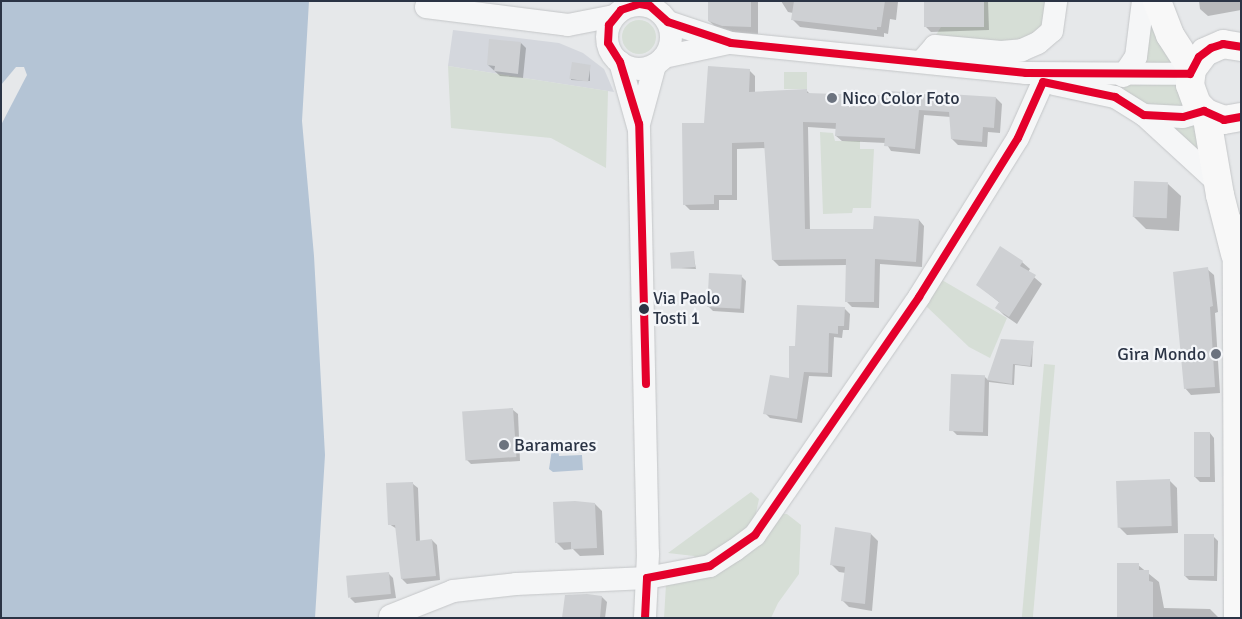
<!DOCTYPE html>
<html>
<head>
<meta charset="utf-8">
<style>
	body { margin:0 }
	#map { position:relative; width:1242px; height:619px; overflow:hidden; background:#e6e8ea; font-family:Signika,sans-serif }
	div>[style] { position:absolute }
	[style*='--x'] { left:calc(var(--x)*1px); top:calc(var(--y)*1px); width:calc(var(--w)*1px); rotate:calc(var(--a)*1deg) }
	.built>* { inset:0; background:#d4d7dd }
	.green>* { inset:0; background:#d6ded6; transform-origin:0 0 }
	.round { border-radius:50% }
	.water>* { inset:0; background:#b4c4d5 }
	.pier>* { inset:0; background:#e6e8ea }
	.shadow>* { inset:0; background:#0003 }
	.building>* { inset:0; background:#ced0d3; transform-origin:0 0 }
	.roads { filter:drop-shadow(0 0 1px #c4c6c8) drop-shadow(0 0 1px #c4c6c8) }
	.street>* { height:22px; margin:-11px; padding:0 11px; transform-origin:11px; border-radius:11px; background:#f5f6f7 }
	.street>.ring { margin:-11px; padding:0; box-sizing:content-box; background:none; border:22px solid #f5f6f7; border-radius:50% }
	.secondary>* { height:28px; margin:-14px; padding:0 14px; transform-origin:14px; border-radius:14px; background:#f8f8f8 }
	.primary>* { height:28px; margin:-14px; padding:0 14px; transform-origin:14px; border-radius:14px; background:#f8f8f8 }
	.bus-1>* { height:8px; margin:-4px; padding:0 4px; transform-origin:4px; border-radius:4px; background:#e4002b }
	.dots>* { width:14px; height:14px; translate:-50% -50%; box-sizing:border-box; border:2px solid #f4f6f9; border-radius:50% }
	span { translate:-50% -50%; white-space:nowrap; text-align:center; line-height:1.15; -webkit-text-stroke:4.5px #f4f6f9; paint-order:stroke }
	.bus-label { font-size:17px; color:#2b3445 }
	.left { translate:0 -50%; text-align:left }
	.poi-label { font-size:18px; color:#2b3445 }
	.right { translate:-100% -50%; text-align:right }
	.frame { position:absolute; inset:0; border:2px solid #2b3445; pointer-events:none }
</style>
</head>
<body>
<div id="map">
	<div class="built">
		<i style="clip-path:polygon(453px 30px,559px 43px,583px 53px,604px 69px,614px 92px,448px 66px)"></i>
	</div>
	<div class="green">
		<i style="clip-path:polygon(984px 1px,1047px 1px,1040px 32px,1024px 46px,934px 38px,941px 27px,984px 25px)"></i>
		<i style="clip-path:polygon(1147px 8px,1173px 62px,1143px 66px)"></i>
		<i class="round" style="left:622px;top:20px;width:34px;height:34px"></i>
		<i style="clip-path:polygon(448px 66px,608px 91px,606px 168px,551px 138px,451px 128px)"></i>
		<i style="left:784px;top:72px;width:23px;height:17px"></i>
		<i style="clip-path:polygon(1178px 82px,1189px 110px,1158px 110px,1123px 92px,1126px 83px)"></i>
		<i style="clip-path:polygon(1195px 123px,1204px 156px,1168px 124px)"></i>
		<i style="clip-path:polygon(820px 132px,833px 133px,835px 141px,860px 141px,860px 149px,874px 149px,871px 208px,853px 208px,852px 213px,823px 214px)"></i>
		<i style="clip-path:polygon(942px 280px,1007px 318px,990px 358px,969px 347px,926px 306px)"></i>
		<i style="left:1044px;top:364px;width:11px;height:254px;rotate:5deg"></i>
		<i style="clip-path:polygon(751px 492px,759px 499px,756px 513px,787px 514px,801px 525px,799px 574px,778px 603px,771px 618px,664px 618px,666px 584px,705px 575px,694px 556px,668px 553px)"></i>
	</div>
	<div class="water">
		<i style="clip-path:polygon(1px 1px,309px 1px,302px 121px,314px 256px,325px 455px,315px 618px,1px 618px)"></i>
		<i style="clip-path:polygon(552px 449px,558px 449px,559px 456px,582px 455px,583px 470px,553px 472px,549px 469px)"></i>
	</div>
	<div class="pier">
		<i style="clip-path:polygon(16px 67px,24px 67px,27px 75px,1px 125px,1px 85px)"></i>
	</div>
	<div class="shadow">
		<i style="clip-path:polygon(709px 1px,758px 1px,758px 34px,731px 33px,717px 28px,709px 21px)"></i>
		<i style="clip-path:polygon(781px 1px,898px 1px,898px 2px,896px 20px,890px 19px,888px 34px,884px 33px,884px 37px,800px 27px,792px 19px,793px 13px,788px 12px)"></i>
		<i style="clip-path:polygon(925px 1px,988px 1px,989px 30px,931px 32px,926px 27px)"></i>
		<i style="clip-path:polygon(1199px 1px,1240px 1px,1241px 10px,1208px 16px,1200px 9px)"></i>
		<i style="clip-path:polygon(521px 43px,526px 48px,523px 78px,500px 76px,488px 65px)"></i>
		<i style="clip-path:polygon(573px 64px,590px 67px,590px 81px,571px 80px)"></i>
		<i style="clip-path:polygon(749px 70px,755px 76px,755px 93px,806px 90px,810px 94px,996px 98px,1002px 104px,1000px 133px,988px 132px,987px 147px,958px 145px,952px 139px,951px 117px,924px 115px,920px 154px,891px 151px,886px 143px,842px 141px,836px 136px,837px 129px,808px 127px,810px 230px,874px 230px,919px 220px,924px 226px,922px 267px,880px 264px,879px 308px,852px 307px,847px 302px,847px 265px,779px 266px,773px 260px,766px 148px,737px 149px,737px 200px,719px 200px,719px 210px,690px 210px,684px 204px,705px 124px)"></i>
		<i style="clip-path:polygon(1168px 184px,1181px 196px,1179px 231px,1146px 229px,1134px 217px)"></i>
		<i style="clip-path:polygon(693px 253px,696px 269px,673px 268px)"></i>
		<i style="clip-path:polygon(1022px 262px,1030px 269px,1028px 272px,1042px 284px,1017px 324px,1004px 315px,997px 308px,1000px 303px,978px 285px)"></i>
		<i style="clip-path:polygon(1207px 269px,1214px 275px,1218px 312px,1215px 313px,1220px 393px,1191px 395px,1185px 388px)"></i>
		<i style="clip-path:polygon(741px 276px,746px 281px,744px 313px,713px 311px,708px 306px)"></i>
		<i style="clip-path:polygon(845px 309px,850px 314px,849px 330px,843px 330px,842px 338px,834px 337px,832px 377px,809px 376px,802px 423px,770px 418px,765px 413px,790px 379px,796px 347px)"></i>
		<i style="clip-path:polygon(1033px 342px,1032px 367px,1015px 365px,1014px 385px,989px 382px,988px 436px,957px 435px,952px 430px,984px 376px,988px 380px)"></i>
		<i style="clip-path:polygon(513px 410px,518px 414px,520px 461px,471px 464px,466px 459px)"></i>
		<i style="clip-path:polygon(1210px 433px,1214px 438px,1215px 482px,1200px 482px,1195px 477px)"></i>
		<i style="clip-path:polygon(1169px 480px,1177px 488px,1178px 533px,1127px 535px,1119px 527px)"></i>
		<i style="clip-path:polygon(413px 484px,418px 488px,420px 542px,432px 540px,437px 545px,440px 580px,407px 584px,402px 579px,397px 529px,389px 524px)"></i>
		<i style="clip-path:polygon(595px 504px,602px 511px,604px 555px,580px 556px,573px 549px,564px 550px,556px 542px)"></i>
		<i style="clip-path:polygon(871px 534px,878px 541px,872px 611px,849px 607px,842px 600px,846px 573px,839px 572px,831px 564px)"></i>
		<i style="clip-path:polygon(1213px 536px,1218px 541px,1217px 581px,1189px 580px,1184px 575px)"></i>
		<i style="clip-path:polygon(1138px 565px,1159px 582px,1164px 608px,1210px 609px,1219px 618px,1118px 618px)"></i>
		<i style="clip-path:polygon(388px 573px,393px 578px,396px 598px,355px 603px,350px 598px)"></i>
		<i style="clip-path:polygon(566px 596px,602px 597px,607px 602px,605px 618px,564px 618px)"></i>
	</div>
	<div class="building">
		<i style="clip-path:polygon(708px 1px,751px 1px,751px 27px,722px 26px,708px 21px)"></i>
		<i style="clip-path:polygon(794px 1px,885px 1px,881px 27px,877px 27px,877px 30px,791px 20px)"></i>
		<i style="left:924px;top:1px;width:60px;height:26px"></i>
		<i style="clip-path:polygon(489px 39px,521px 42px,518px 74px,494px 71px,495px 66px,487px 65px)"></i>
		<i style="left:572px;top:62px;width:19px;height:17px;rotate:9deg"></i>
		<i style="clip-path:polygon(708px 66px,750px 69px,749px 92px,807px 89px,807px 93px,865px 95px,889px 96px,890px 91px,948px 96px,948px 94px,996px 97px,994px 128px,983px 127px,982px 142px,951px 139px,949px 112px,919px 110px,915px 149px,884px 146px,885px 138px,835px 136px,836px 123px,803px 122px,805px 229px,873px 229px,874px 216px,919px 219px,916px 262px,875px 259px,874px 302px,845px 302px,846px 259px,772px 260px,764px 142px,732px 143px,732px 195px,714px 195px,714px 204px,683px 205px,682px 123px,704px 123px)"></i>
		<i style="left:1134px;top:181px;width:34px;height:36px;rotate:2deg"></i>
		<i style="clip-path:polygon(1000px 246px,1023px 261px,1020px 266px,1036px 275px,1009px 317px,995px 308px,999px 302px,976px 285px)"></i>
		<i style="left:694px;top:251px;width:16px;height:24px;rotate:86deg"></i>
		<i style="clip-path:polygon(1208px 267px,1213px 306px,1210px 307px,1215px 387px,1184px 389px,1173px 272px)"></i>
		<i style="left:709px;top:273px;width:33px;height:34px;rotate:3deg"></i>
		<i style="clip-path:polygon(797px 305px,845px 307px,844px 326px,838px 326px,838px 334px,829px 333px,828px 373px,804px 372px,797px 419px,763px 414px,770px 375px,789px 378px,789px 346px,795px 346px)"></i>
		<i style="clip-path:polygon(1001px 339px,1034px 341px,1030px 366px,1013px 364px,1012px 384px,987px 380px)"></i>
		<i style="left:951px;top:374px;width:34px;height:57px;rotate:2deg"></i>
		<i style="left:513px;top:408px;width:49px;height:51px;rotate:86deg"></i>
		<i style="left:1194px;top:432px;width:16px;height:45px"></i>
		<i style="left:1170px;top:479px;width:47px;height:54px;rotate:88deg"></i>
		<i style="clip-path:polygon(413px 482px,416px 541px,432px 539px,436px 576px,401px 579px,395px 525px,388px 525px,386px 483px)"></i>
		<i style="clip-path:polygon(575px 501px,595px 503px,597px 548px,571px 549px,571px 542px,555px 543px,553px 502px)"></i>
		<i style="clip-path:polygon(835px 527px,871px 533px,865px 604px,841px 601px,845px 567px,830px 565px)"></i>
		<i style="left:1184px;top:534px;width:30px;height:42px"></i>
		<i style="clip-path:polygon(1117px 563px,1139px 563px,1139px 570px,1149px 570px,1149px 581px,1153px 582px,1153px 618px,1117px 618px)"></i>
		<i style="left:389px;top:572px;width:22px;height:43px;rotate:85deg"></i>
		<i style="clip-path:polygon(587px 594px,602px 596px,600px 618px,562px 618px,565px 595px)"></i>
	</div>
	<div class="roads">
		<div class="street">
			<i class="ring" style="left:607px;top:5px;width:42px;height:42px"></i>
			<i style="--x:426;--y:7;--w:143;--a:7.2"></i>
			<i style="--x:568;--y:25;--w:47;--a:-11.1"></i>
			<i style="--x:668;--y:22;--w:66;--a:18.4"></i>
			<i style="--x:731;--y:43;--w:297;--a:5.8"></i>
			<i style="--x:1026;--y:73;--w:164;--a:0.3"></i>
			<i style="--x:664;--y:57;--w:66;--a:-12.2"></i>
			<i style="--x:922;--y:61;--w:20;--a:-49"></i>
			<i style="--x:935;--y:46;--w:66;--a:5.2"></i>
			<i style="--x:1001;--y:52;--w:21;--a:-5"></i>
			<i style="--x:1022;--y:50;--w:17;--a:-24"></i>
			<i style="--x:1038;--y:43;--w:18;--a:-41"></i>
			<i style="--x:1052;--y:31;--w:30;--a:-82"></i>
			<i style="--x:620;--y:62;--w:71;--a:74.4"></i>
			<i style="--x:639;--y:130;--w:424;--a:88.8"></i>
			<i style="--x:648;--y:554;--w:64;--a:92.7"></i>
			<i style="--x:1123;--y:76;--w:23;--a:-56"></i>
			<i style="--x:1136;--y:57;--w:56;--a:-82.9"></i>
			<i style="--x:1054;--y:84;--w:62;--a:12"></i>
			<i style="--x:1115;--y:97;--w:34;--a:32"></i>
			<i style="--x:1144;--y:115;--w:99;--a:42.5"></i>
			<i style="--x:1144;--y:115;--w:39;--a:3"></i>
			<i style="--x:1183;--y:117;--w:22;--a:-16"></i>
			<i style="--x:639;--y:124;--w:61;--a:-74.8"></i>
			<i style="--x:390;--y:616;--w:68;--a:-21.6"></i>
			<i style="--x:453;--y:591;--w:63;--a:-6.3"></i>
			<i style="--x:516;--y:584;--w:131;--a:-2.6"></i>
			<i style="--x:647;--y:578;--w:64;--a:-10.8"></i>
			<i style="--x:710;--y:566;--w:30;--a:-33"></i>
			<i style="--x:735;--y:550;--w:25;--a:-37"></i>
			<i style="--x:755;--y:535;--w:289;--a:-55.4"></i>
			<i style="--x:919;--y:297;--w:187;--a:-58.1"></i>
			<i style="--x:1018;--y:138;--w:61;--a:-65.9"></i>
		</div>
		<div class="secondary">
			<i style="--x:1206;--y:113;--w:83;--a:80.3"></i>
			<i style="--x:1220;--y:195;--w:61;--a:75.7"></i>
			<i style="--x:1238;--y:618;--w:360;--a:-90.2"></i>
			<i style="--x:1237;--y:258;--w:30;--a:-82"></i>
		</div>
		<div class="primary">
			<i style="--x:1157;--y:1;--w:36;--a:69"></i>
			<i style="--x:1170;--y:35;--w:40;--a:57.1"></i>
			<i style="--x:1241;--y:47;--w:18;--a:-171"></i>
			<i style="--x:1223;--y:44;--w:20;--a:156"></i>
			<i style="--x:1205;--y:52;--w:21;--a:127"></i>
			<i style="--x:1192;--y:69;--w:16;--a:97"></i>
			<i style="--x:1190;--y:85;--w:20;--a:70"></i>
			<i style="--x:1197;--y:104;--w:13;--a:45"></i>
			<i style="--x:1206;--y:113;--w:19;--a:21"></i>
			<i style="--x:1224;--y:120;--w:17;--a:-10"></i>
		</div>
	</div>
	<div class="bus-1">
		<i style="--x:646;--y:384;--w:260;--a:-91.5"></i>
		<i style="--x:639;--y:124;--w:65;--a:-107"></i>
		<i style="--x:620;--y:62;--w:22;--a:-122"></i>
		<i style="--x:608;--y:43;--w:18;--a:-87"></i>
		<i style="--x:609;--y:25;--w:19;--a:-51"></i>
		<i style="--x:621;--y:10;--w:20;--a:-18"></i>
		<i style="--x:640;--y:4;--w:10;--a:11"></i>
		<i style="--x:650;--y:6;--w:24;--a:42"></i>
		<i style="--x:668;--y:22;--w:66;--a:18.4"></i>
		<i style="--x:731;--y:43;--w:297;--a:5.8"></i>
		<i style="--x:1026;--y:73;--w:164;--a:0.3"></i>
		<i style="--x:1190;--y:74;--w:19;--a:-62"></i>
		<i style="--x:1199;--y:57;--w:15;--a:-37"></i>
		<i style="--x:1211;--y:48;--w:13;--a:-18"></i>
		<i style="--x:1223;--y:44;--w:18;--a:9"></i>
		<i style="--x:645;--y:618;--w:40;--a:-87.1"></i>
		<i style="--x:647;--y:578;--w:64;--a:-10.8"></i>
		<i style="--x:710;--y:566;--w:55;--a:-34.6"></i>
		<i style="--x:755;--y:535;--w:289;--a:-55.4"></i>
		<i style="--x:919;--y:297;--w:187;--a:-58.1"></i>
		<i style="--x:1018;--y:138;--w:61;--a:-65.9"></i>
		<i style="--x:1043;--y:82;--w:74;--a:11.8"></i>
		<i style="--x:1115;--y:97;--w:34;--a:32"></i>
		<i style="--x:1144;--y:115;--w:39;--a:3"></i>
		<i style="--x:1183;--y:117;--w:22;--a:-16"></i>
		<i style="--x:1204;--y:111;--w:22;--a:24"></i>
		<i style="--x:1224;--y:120;--w:17;--a:-10"></i>
	</div>
	<div class="dots">
		<i style="left:832px;top:98px;background:#6c737f"></i>
		<i style="left:644px;top:309px;background:#2b3445"></i>
		<i style="left:1216px;top:354px;background:#6c737f"></i>
		<i style="left:504px;top:445px;background:#6c737f"></i>
	</div>
	<div class="bus-label">
		<span class="left" style="left:653px;top:309px">Via Paolo<br>Tosti 1</span>
	</div>
	<div class="poi-label">
		<span class="left" style="left:842px;top:98px">Nico Color Foto</span>
		<span class="right" style="left:1206px;top:354px">Gira Mondo</span>
		<span class="left" style="left:514px;top:445px">Baramares</span>
	</div>
	<div class="frame"></div>
</div>
</body>
</html>
